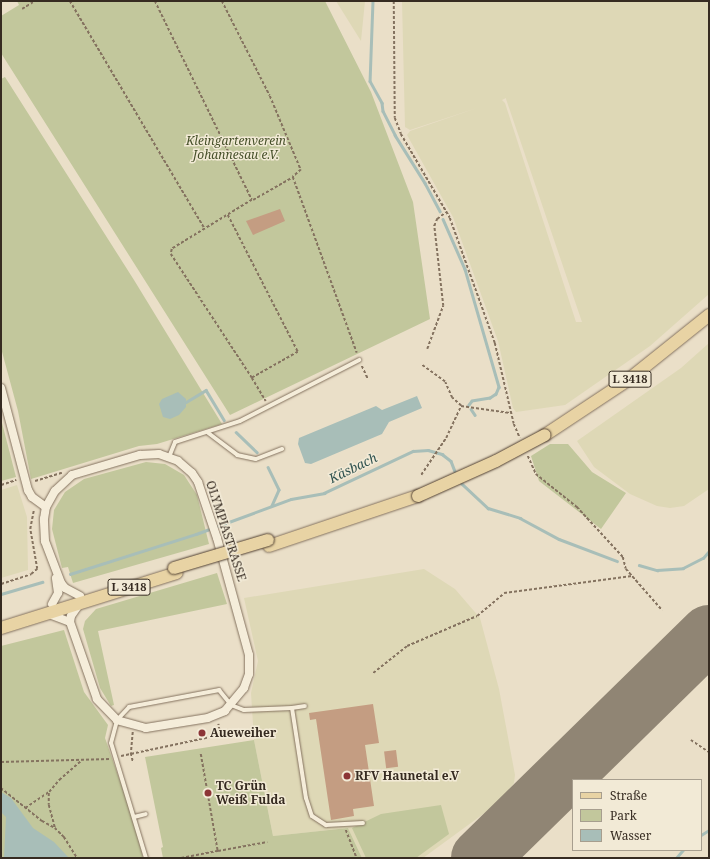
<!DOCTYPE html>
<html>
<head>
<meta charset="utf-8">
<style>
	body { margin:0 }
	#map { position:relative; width:710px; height:859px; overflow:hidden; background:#eadfc8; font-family:"Noto Serif",serif }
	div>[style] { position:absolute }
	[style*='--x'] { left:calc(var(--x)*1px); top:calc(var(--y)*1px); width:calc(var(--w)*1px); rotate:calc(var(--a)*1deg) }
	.farmland>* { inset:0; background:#ded8b6 }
	.green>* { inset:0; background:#c2c79c }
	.water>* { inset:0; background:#a8beb8 }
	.stream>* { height:2.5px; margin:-1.25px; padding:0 1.25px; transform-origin:1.25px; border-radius:1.25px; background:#a8beb8 }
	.runway>* { height:58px; margin:-29px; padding:0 29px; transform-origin:29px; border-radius:29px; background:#908574 }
	.building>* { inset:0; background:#c49d82; transform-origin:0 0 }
	.path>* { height:1.5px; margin-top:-0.75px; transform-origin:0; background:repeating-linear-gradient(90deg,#84725f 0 3px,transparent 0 5px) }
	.roads { filter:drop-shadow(0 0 1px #84725f) drop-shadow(0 0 1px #84725f) }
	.lane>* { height:4px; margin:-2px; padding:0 2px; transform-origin:2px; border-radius:2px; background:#f5edda }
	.street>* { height:8px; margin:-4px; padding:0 4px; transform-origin:4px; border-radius:4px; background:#f5edda }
	.primary>* { height:12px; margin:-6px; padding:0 6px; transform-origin:6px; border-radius:6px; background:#e8d3a4 }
	.bridges { filter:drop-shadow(0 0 1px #524132) drop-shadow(0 0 1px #524132) }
	.primary-bridge>* { height:12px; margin:-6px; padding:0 6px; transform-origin:6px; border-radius:6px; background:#e8d3a4 }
	.dots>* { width:11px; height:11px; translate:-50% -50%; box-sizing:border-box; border:2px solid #f2ead6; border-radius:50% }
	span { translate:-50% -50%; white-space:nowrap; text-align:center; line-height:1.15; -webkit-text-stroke:3px #f2ead6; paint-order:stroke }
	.shield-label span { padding:1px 3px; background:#f2ead6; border:1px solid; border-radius:3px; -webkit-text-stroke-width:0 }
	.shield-label { font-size:11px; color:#362b21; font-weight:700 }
	.park-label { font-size:12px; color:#465029; font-style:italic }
	.street-label { font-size:12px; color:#362b21 }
	.poi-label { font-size:12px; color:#362b21; font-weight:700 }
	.left { translate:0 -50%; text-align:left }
	.water-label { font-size:13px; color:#325451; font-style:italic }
	.frame { position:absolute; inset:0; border:2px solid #362b21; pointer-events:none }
	.legend { position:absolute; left:572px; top:779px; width:130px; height:72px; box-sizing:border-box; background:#f2ead6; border:1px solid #a79e8e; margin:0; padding:5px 7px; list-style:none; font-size:12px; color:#362b21 }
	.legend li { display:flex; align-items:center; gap:8px; height:20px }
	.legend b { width:20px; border:1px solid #a79e8e }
</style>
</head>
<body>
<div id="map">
	<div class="farmland">
		<i style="clip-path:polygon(336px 1px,365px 1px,361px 41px)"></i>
		<i style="clip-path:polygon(evenodd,402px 1px,709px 1px,709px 294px,650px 346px,565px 405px,516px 412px,513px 408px,498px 341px,453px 217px,407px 135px,410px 131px,477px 108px,410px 130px,405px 127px,402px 1px,506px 98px,506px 99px,582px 322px,576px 322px,505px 103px,502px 100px,506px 98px)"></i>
		<i style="clip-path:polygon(709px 343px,709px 489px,684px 506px,670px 508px,657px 506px,630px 494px,594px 467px,577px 441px,681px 368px)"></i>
		<i style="clip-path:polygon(17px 485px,27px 517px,28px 570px,1px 578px,1px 490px)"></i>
		<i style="clip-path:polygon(424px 569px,455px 589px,480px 618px,499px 689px,515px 775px,514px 783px,501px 801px,423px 858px,362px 858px,348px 828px,273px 836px,254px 740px,251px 693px,258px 661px,244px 598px)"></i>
	</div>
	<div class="green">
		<i style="clip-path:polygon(17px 1px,325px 1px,371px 92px,413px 202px,430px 319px,230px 415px,1px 53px,1px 16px,19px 5px)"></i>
		<i style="clip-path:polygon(5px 77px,134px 280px,222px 424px,157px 444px,139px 446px,31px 479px,18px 411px,1px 348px,1px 79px)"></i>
		<i style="clip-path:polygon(1px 419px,16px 477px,1px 481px)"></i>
		<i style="clip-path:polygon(550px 444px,568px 444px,592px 472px,626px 493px,601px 529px,539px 481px,531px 456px)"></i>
		<i style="clip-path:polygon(146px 462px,165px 464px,184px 475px,197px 495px,209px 544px,73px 583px,68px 567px,62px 568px,52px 529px,54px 510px,65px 492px,84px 479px)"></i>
		<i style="clip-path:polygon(217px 573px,227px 604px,98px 631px,114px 705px,111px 706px,100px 688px,83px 629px,85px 621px,96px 609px)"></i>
		<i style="clip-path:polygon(64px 630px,84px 692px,108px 725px,105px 738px,133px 818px,143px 858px,1px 858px,1px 646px)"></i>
		<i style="clip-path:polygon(254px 740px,273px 836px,348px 828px,362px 858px,163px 858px,161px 848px,163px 847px,145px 757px)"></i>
		<i style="clip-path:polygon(441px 805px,449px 834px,416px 858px,366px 858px,352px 828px,381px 814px)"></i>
	</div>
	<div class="water">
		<i style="clip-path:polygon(178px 392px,186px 399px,186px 407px,179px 415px,170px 419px,163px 417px,159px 404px,162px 399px)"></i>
		<i style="clip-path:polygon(417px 396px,422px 408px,389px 422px,382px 434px,311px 464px,305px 463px,298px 444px,299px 438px,376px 406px,382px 410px)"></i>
		<i style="clip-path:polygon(1px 792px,11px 798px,33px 828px,54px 842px,69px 858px,4px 858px,6px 817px,1px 812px)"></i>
	</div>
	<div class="stream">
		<i style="--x:373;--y:1;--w:80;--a:92.1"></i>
		<i style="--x:370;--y:81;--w:25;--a:61"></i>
		<i style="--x:382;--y:103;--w:8;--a:83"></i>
		<i style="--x:383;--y:111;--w:27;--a:63"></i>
		<i style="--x:395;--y:135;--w:57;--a:58"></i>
		<i style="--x:425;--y:183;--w:32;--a:62"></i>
		<i style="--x:443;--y:219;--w:55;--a:66.3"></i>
		<i style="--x:465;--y:269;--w:123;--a:73.9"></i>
		<i style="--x:499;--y:387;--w:8;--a:113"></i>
		<i style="--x:496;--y:394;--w:7;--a:146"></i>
		<i style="--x:490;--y:398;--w:18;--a:171"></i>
		<i style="--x:472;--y:401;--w:5;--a:127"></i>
		<i style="--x:186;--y:402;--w:23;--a:-31"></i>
		<i style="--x:206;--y:390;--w:35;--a:59"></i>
		<i style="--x:471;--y:409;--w:7;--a:56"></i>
		<i style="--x:236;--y:432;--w:29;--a:44"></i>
		<i style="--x:268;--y:467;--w:25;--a:64"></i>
		<i style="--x:279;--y:490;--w:17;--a:114"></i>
		<i style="--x:459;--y:481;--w:40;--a:43"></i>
		<i style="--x:488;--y:508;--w:34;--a:17"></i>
		<i style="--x:520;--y:518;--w:44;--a:28.3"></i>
		<i style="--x:559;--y:539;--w:62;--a:20.8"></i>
		<i style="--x:639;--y:565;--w:19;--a:16"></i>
		<i style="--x:657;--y:570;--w:26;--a:-4"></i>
		<i style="--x:683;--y:568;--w:22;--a:-27"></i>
		<i style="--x:703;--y:558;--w:9;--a:-49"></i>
		<i style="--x:70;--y:574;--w:132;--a:-17.6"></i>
		<i style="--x:196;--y:534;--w:101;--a:-20.2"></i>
		<i style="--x:291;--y:499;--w:34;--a:-10"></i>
		<i style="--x:324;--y:493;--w:98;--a:-25.3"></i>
		<i style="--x:413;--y:451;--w:15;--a:-4"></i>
		<i style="--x:428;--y:450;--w:15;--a:16"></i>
		<i style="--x:442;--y:454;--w:11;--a:38"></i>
		<i style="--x:451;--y:461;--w:14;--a:69"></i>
		<i style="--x:1;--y:594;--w:43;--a:-16.3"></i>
		<i style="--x:701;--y:835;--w:9;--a:-32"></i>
		<i style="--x:676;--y:858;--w:11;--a:-49"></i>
	</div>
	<div class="runway">
		<i style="--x:480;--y:858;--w:320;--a:-44.4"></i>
	</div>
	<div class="building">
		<i style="clip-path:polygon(280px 209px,285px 221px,253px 235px,246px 221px)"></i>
		<i style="clip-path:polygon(373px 704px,379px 743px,365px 745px,374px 806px,353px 809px,354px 816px,331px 820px,316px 719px,310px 720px,309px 713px)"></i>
		<i style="left:396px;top:750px;width:17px;height:12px;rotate:83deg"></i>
	</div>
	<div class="path">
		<i style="--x:70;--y:1;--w:264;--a:59.4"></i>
		<i style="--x:155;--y:1;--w:221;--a:64"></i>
		<i style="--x:252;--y:200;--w:94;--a:148.5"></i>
		<i style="--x:172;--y:249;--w:5;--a:101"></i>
		<i style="--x:171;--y:254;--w:148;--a:56.8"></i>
		<i style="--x:222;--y:1;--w:106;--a:63.2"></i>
		<i style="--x:270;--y:96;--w:80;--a:67.3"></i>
		<i style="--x:301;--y:170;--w:11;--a:139"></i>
		<i style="--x:293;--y:177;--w:187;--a:70"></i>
		<i style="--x:394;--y:1;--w:117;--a:89.5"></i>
		<i style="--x:395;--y:118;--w:17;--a:69"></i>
		<i style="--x:401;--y:134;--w:97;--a:59.7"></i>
		<i style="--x:450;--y:218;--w:133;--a:70.2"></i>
		<i style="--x:495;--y:343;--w:83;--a:76.8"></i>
		<i style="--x:514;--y:424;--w:15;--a:67"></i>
		<i style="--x:22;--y:9;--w:15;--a:-32"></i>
		<i style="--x:253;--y:200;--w:46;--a:-29.9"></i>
		<i style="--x:228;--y:215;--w:154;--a:62.9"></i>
		<i style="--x:298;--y:352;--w:53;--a:150.5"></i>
		<i style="--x:252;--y:378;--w:27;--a:59"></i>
		<i style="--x:427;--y:349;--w:46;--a:-69.6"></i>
		<i style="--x:443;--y:306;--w:81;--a:-96.4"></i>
		<i style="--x:434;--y:226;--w:8;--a:-67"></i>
		<i style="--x:437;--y:219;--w:11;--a:-38"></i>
		<i style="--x:362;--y:366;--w:14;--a:65"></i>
		<i style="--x:461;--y:406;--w:50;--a:8"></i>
		<i style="--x:528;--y:456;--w:20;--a:66"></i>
		<i style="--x:536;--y:474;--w:53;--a:38.8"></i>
		<i style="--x:577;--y:507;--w:68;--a:47.4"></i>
		<i style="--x:623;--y:557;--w:12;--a:76"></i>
		<i style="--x:626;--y:569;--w:55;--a:48.7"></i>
		<i style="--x:421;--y:475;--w:45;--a:-56"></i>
		<i style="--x:446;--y:438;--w:35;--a:-65"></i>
		<i style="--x:461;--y:406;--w:12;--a:-138"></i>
		<i style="--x:452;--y:398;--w:17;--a:-114"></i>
		<i style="--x:445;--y:382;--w:29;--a:-144"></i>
		<i style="--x:35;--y:481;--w:28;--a:-17"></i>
		<i style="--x:1;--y:485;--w:16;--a:-18"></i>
		<i style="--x:1;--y:584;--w:32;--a:-18"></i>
		<i style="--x:31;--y:574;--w:8;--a:-40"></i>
		<i style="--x:37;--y:569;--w:41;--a:-99.9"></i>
		<i style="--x:30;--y:529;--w:20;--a:-79"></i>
		<i style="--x:373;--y:673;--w:43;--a:-38.5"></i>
		<i style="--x:407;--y:646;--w:76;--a:-23.2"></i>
		<i style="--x:477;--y:616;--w:35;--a:-40"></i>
		<i style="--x:504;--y:593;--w:129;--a:-7.6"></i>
		<i style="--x:133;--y:732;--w:21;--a:95"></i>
		<i style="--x:131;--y:753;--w:9;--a:77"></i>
		<i style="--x:691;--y:740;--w:22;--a:34"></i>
		<i style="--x:201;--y:754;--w:98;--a:80.1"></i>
		<i style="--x:218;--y:851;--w:50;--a:-10.4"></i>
		<i style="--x:121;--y:756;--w:101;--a:-12"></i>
		<i style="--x:220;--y:735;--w:11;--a:-100"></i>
		<i style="--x:1;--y:762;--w:109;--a:-1.6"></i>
		<i style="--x:1;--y:788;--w:53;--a:38.8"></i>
		<i style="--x:42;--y:821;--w:15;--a:28"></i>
		<i style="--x:55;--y:828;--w:13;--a:45"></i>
		<i style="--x:64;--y:837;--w:25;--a:58"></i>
		<i style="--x:49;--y:793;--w:12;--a:90"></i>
		<i style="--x:49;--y:805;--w:24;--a:75"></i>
		<i style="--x:25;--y:808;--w:29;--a:-34"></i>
		<i style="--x:49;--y:792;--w:16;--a:-50"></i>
		<i style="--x:59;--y:780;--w:29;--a:-41"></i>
		<i style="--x:346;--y:830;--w:30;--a:69"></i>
		<i style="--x:181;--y:858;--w:38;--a:-11"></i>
	</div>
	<div class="roads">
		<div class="lane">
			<i style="--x:207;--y:432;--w:38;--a:37"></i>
			<i style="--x:237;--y:455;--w:19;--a:12"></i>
			<i style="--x:256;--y:459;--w:28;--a:-21"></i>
			<i style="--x:169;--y:457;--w:16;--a:-68"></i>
			<i style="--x:175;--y:442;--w:68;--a:-17.9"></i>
			<i style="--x:240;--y:421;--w:134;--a:-27.1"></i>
			<i style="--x:292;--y:708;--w:13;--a:-9"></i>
			<i style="--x:134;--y:817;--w:12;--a:-14"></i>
			<i style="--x:146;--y:858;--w:120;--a:-106.9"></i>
			<i style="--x:111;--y:743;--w:24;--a:-75"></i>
			<i style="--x:117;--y:720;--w:18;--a:-47"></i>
			<i style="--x:129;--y:707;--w:92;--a:-10.7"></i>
			<i style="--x:219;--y:690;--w:19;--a:51"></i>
			<i style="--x:231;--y:705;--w:14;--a:21"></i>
			<i style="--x:244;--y:710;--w:48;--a:-2.4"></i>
			<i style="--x:292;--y:708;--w:91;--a:81.2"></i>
			<i style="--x:306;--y:798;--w:19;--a:72"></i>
			<i style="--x:312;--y:816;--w:17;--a:33"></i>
			<i style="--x:326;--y:825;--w:37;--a:-3"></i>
		</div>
		<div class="street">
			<i style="--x:1;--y:388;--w:106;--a:75.2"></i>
			<i style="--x:28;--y:490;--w:8;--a:60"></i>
			<i style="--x:32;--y:497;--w:17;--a:36"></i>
			<i style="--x:80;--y:596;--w:17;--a:-152"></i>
			<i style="--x:65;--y:588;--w:6;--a:-129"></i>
			<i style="--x:61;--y:583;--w:45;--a:-110.9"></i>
			<i style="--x:45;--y:541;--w:22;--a:-93"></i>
			<i style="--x:44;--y:519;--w:12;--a:-81"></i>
			<i style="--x:46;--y:507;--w:18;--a:-61"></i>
			<i style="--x:55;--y:491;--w:23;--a:-43"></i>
			<i style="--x:72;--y:475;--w:71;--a:-16.4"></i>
			<i style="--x:140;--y:455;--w:19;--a:-3"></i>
			<i style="--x:159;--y:454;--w:20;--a:20"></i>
			<i style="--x:178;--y:461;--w:18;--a:41"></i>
			<i style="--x:192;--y:473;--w:11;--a:56"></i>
			<i style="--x:198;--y:482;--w:59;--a:71.3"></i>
			<i style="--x:217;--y:538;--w:121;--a:74.7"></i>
			<i style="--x:249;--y:655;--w:19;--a:90"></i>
			<i style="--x:249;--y:674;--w:15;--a:110"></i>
			<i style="--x:244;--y:688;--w:30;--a:130"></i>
			<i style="--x:225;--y:711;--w:18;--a:158"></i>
			<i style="--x:208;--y:718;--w:63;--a:170.8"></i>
			<i style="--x:146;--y:728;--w:30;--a:-165"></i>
			<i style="--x:117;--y:720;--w:29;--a:-134"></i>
			<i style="--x:97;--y:699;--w:82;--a:-109.3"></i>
			<i style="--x:70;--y:622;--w:6;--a:-81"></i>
			<i style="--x:71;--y:616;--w:16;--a:-55"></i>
			<i style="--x:52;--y:604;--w:13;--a:-61"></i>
			<i style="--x:58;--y:593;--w:15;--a:-98"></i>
			<i style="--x:49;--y:614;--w:22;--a:21"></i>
		</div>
		<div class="primary">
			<i style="--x:545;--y:435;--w:100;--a:-33.5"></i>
			<i style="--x:628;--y:380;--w:104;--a:-38.7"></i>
			<i style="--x:269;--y:546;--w:157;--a:-18.6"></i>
			<i style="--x:1;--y:628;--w:184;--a:-17.4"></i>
		</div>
	</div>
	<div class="bridges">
		<div class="primary-bridge">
			<i style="--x:418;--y:496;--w:85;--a:-24.2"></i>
			<i style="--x:496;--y:461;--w:55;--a:-28"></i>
			<i style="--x:174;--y:568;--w:98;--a:-16.6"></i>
		</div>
	</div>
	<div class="dots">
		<i style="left:202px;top:733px;background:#8c3536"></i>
		<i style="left:347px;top:776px;background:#8c3536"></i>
		<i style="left:208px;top:793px;background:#8c3536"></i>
	</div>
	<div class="shield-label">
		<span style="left:630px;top:379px">L 3418</span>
		<span style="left:129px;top:587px">L 3418</span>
	</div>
	<div class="park-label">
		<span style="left:236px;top:148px">Kleingartenverein<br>Johannesau e.V.</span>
	</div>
	<div class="street-label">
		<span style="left:226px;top:531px;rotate:72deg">OLYMPIASTRASSE</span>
	</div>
	<div class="poi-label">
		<span class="left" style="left:210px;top:733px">Aueweiher</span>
		<span class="left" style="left:355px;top:776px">RFV Haunetal e.V</span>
		<span class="left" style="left:216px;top:793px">TC Grün<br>Weiß Fulda</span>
	</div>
	<div class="water-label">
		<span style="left:353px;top:468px;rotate:-26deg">Käsbach</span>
	</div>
	<div class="frame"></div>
	<ul class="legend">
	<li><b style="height:5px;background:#e8d3a4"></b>Straße</li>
	<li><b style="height:11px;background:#c2c79c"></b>Park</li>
	<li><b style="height:11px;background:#a8beb8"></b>Wasser</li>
	</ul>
</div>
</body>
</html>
